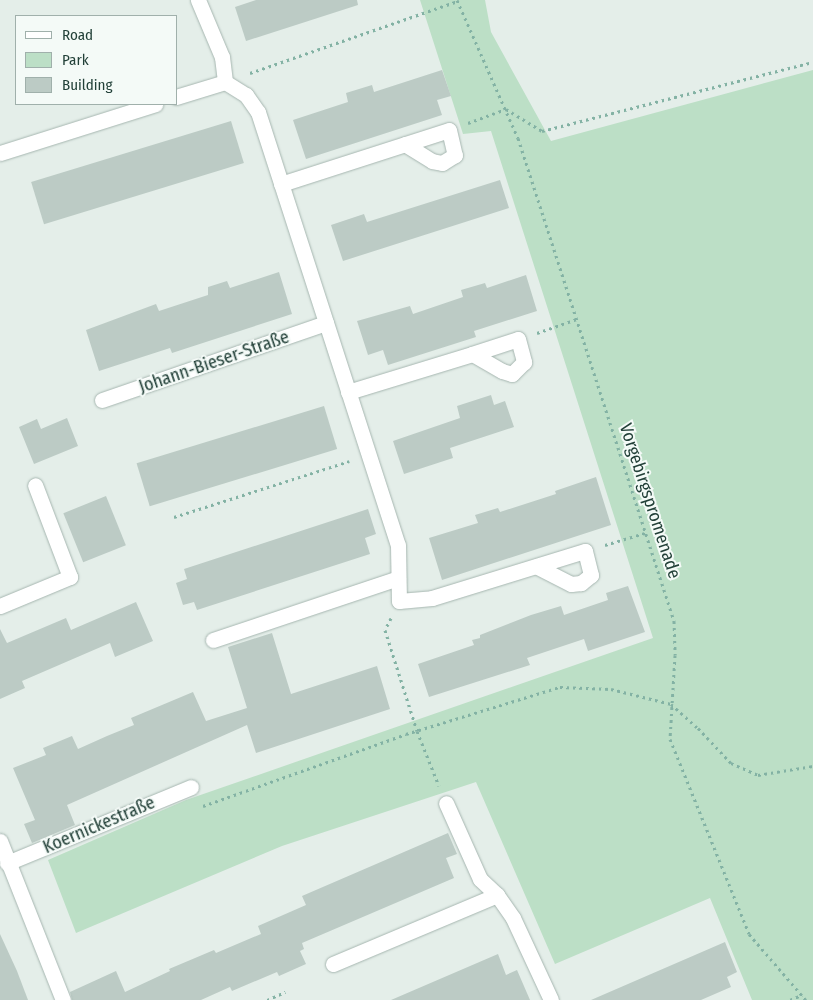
<!DOCTYPE html>
<html>
<head>
<meta charset="utf-8">
<style>
	body { margin:0 }
	#map { position:relative; width:813px; height:1000px; overflow:hidden; background:#e4eee9; font-family:"Fira Sans Condensed",sans-serif }
	div>[style] { position:absolute }
	[style*='--x'] { left:calc(var(--x)*1px); top:calc(var(--y)*1px); width:calc(var(--w)*1px); rotate:calc(var(--a)*1deg) }
	.green>* { inset:0; background:#bcdfc6 }
	.building>* { inset:0; background:#bccbc5; transform-origin:0 0 }
	.path>* { height:3px; margin-top:-1.5px; transform-origin:0; background:repeating-linear-gradient(90deg,#83b2a4 0 2.5px,transparent 0 6.5px) }
	.roads { filter:drop-shadow(0 0 1px #a6b6b0) drop-shadow(0 0 1px #a6b6b0) }
	.lane>* { height:15px; margin:-7.5px; padding:0 7.5px; transform-origin:7.5px; border-radius:7.5px; background:#fff }
	.street>* { height:15px; margin:-7.5px; padding:0 7.5px; transform-origin:7.5px; border-radius:7.5px; background:#fff }
	span { translate:-50% -50%; white-space:nowrap; text-align:center; line-height:1.15; -webkit-text-stroke:4px #f4faf7; paint-order:stroke }
	.street-label { font-size:18px; color:#224038 }
	.legend { position:absolute; left:15px; top:15px; width:162px; height:90px; box-sizing:border-box; background:#f4faf7; border:1px solid #a0b0ab; margin:0; padding:6px 9px; list-style:none; font-size:15px; color:#224038 }
	.legend li { display:flex; align-items:center; gap:10px; height:25px }
	.legend b { width:25px; border:1px solid #a0b0ab }
</style>
</head>
<body>
<div id="map">
	<div class="green">
		<i style="clip-path:polygon(420px 0,485px 0,491px 32px,551px 141px,813px 70px,813px 1000px,752px 1000px,710px 898px,555px 964px,476px 782px,282px 846px,76px 933px,48px 860px,186px 800px,653px 638px,491px 131px,463px 134px)"></i>
	</div>
	<div class="building">
		<i style="clip-path:polygon(256px 0,357px 0,358px 5px,246px 41px,235px 7px)"></i>
		<i style="clip-path:polygon(442px 70px,451px 96px,437px 100px,442px 115px,306px 159px,293px 120px,348px 102px,346px 93px,372px 85px,374px 92px)"></i>
		<i style="left:231px;top:121px;width:44px;height:209px;rotate:73deg"></i>
		<i style="clip-path:polygon(500px 180px,509px 208px,343px 261px,331px 225px,364px 214px,367px 222px)"></i>
		<i style="clip-path:polygon(279px 272px,292px 314px,172px 353px,170px 348px,99px 371px,86px 330px,156px 304px,159px 311px,208px 295px,208px 287px,227px 281px,230px 288px)"></i>
		<i style="clip-path:polygon(526px 275px,537px 311px,474px 331px,476px 337px,388px 365px,383px 350px,368px 355px,357px 321px,410px 306px,413px 314px,463px 297px,461px 290px,485px 283px,487px 288px)"></i>
		<i style="clip-path:polygon(491px 395px,494px 405px,505px 401px,514px 427px,450px 448px,453px 458px,404px 474px,393px 441px,460px 418px,457px 406px)"></i>
		<i style="left:324px;top:406px;width:45px;height:196px;rotate:73deg"></i>
		<i style="clip-path:polygon(67px 418px,78px 446px,34px 464px,19px 427px,37px 419px,41px 429px)"></i>
		<i style="clip-path:polygon(596px 477px,611px 525px,442px 580px,429px 538px,478px 523px,475px 515px,498px 508px,500px 512px,556px 494px,555px 491px)"></i>
		<i style="left:106px;top:496px;width:53px;height:46px;rotate:68deg"></i>
		<i style="clip-path:polygon(368px 509px,376px 534px,365px 538px,370px 554px,197px 610px,194px 602px,183px 605px,176px 583px,187px 579px,184px 569px)"></i>
		<i style="clip-path:polygon(628px 586px,645px 632px,588px 651px,584px 639px,527px 658px,530px 665px,429px 697px,418px 664px,474px 645px,472px 640px,480px 638px,480px 635px,531px 615px,561px 606px,564px 615px,608px 600px,606px 593px)"></i>
		<i style="clip-path:polygon(136px 602px,153px 641px,115px 657px,110px 643px,22px 681px,25px 688px,0 699px,0 629px,7px 643px,66px 618px,71px 630px)"></i>
		<i style="clip-path:polygon(272px 633px,291px 694px,377px 666px,390px 709px,256px 753px,247px 725px,67px 805px,75px 825px,32px 843px,24px 824px,35px 820px,13px 768px,46px 755px,43px 748px,72px 736px,78px 749px,107px 736px,134px 725px,131px 718px,193px 692px,206px 721px,247px 708px,228px 647px)"></i>
		<i style="clip-path:polygon(448px 833px,457px 854px,446px 858px,454px 878px,302px 943px,304px 949px,300px 951px,306px 964px,279px 976px,277px 972px,232px 991px,230px 987px,201px 1000px,72px 1000px,70px 992px,116px 971px,125px 992px,170px 971px,169px 969px,214px 950px,216px 953px,261px 934px,258px 926px,306px 905px,302px 896px)"></i>
		<i style="clip-path:polygon(0 934px,17px 971px,28px 1000px,0 1000px)"></i>
		<i style="clip-path:polygon(725px 942px,737px 972px,727px 977px,731px 987px,701px 1000px,591px 1000px)"></i>
		<i style="clip-path:polygon(498px 954px,506px 975px,517px 970px,530px 1000px,391px 1000px)"></i>
	</div>
	<div class="path">
		<i style="--x:457;--y:0;--w:151;--a:66.2"></i>
		<i style="--x:518;--y:138;--w:508;--a:72.1"></i>
		<i style="--x:674;--y:621;--w:34;--a:88"></i>
		<i style="--x:675;--y:655;--w:84;--a:93.4"></i>
		<i style="--x:670;--y:739;--w:210;--a:67.9"></i>
		<i style="--x:749;--y:934;--w:87;--a:49.2"></i>
		<i style="--x:250;--y:73;--w:220;--a:-19.1"></i>
		<i style="--x:468;--y:123;--w:40;--a:-20.2"></i>
		<i style="--x:506;--y:109;--w:42;--a:31.4"></i>
		<i style="--x:542;--y:131;--w:280;--a:-14.3"></i>
		<i style="--x:537;--y:333;--w:42;--a:-19.3"></i>
		<i style="--x:174;--y:517;--w:184;--a:-17.7"></i>
		<i style="--x:605;--y:545;--w:42;--a:-16.7"></i>
		<i style="--x:391;--y:618;--w:13;--a:117"></i>
		<i style="--x:385;--y:630;--w:106;--a:72.4"></i>
		<i style="--x:417;--y:731;--w:59;--a:68.2"></i>
		<i style="--x:203;--y:806;--w:215;--a:-19.5"></i>
		<i style="--x:406;--y:734;--w:161;--a:-17"></i>
		<i style="--x:560;--y:687;--w:51;--a:2.2"></i>
		<i style="--x:611;--y:689;--w:62;--a:14"></i>
		<i style="--x:671;--y:704;--w:36;--a:42"></i>
		<i style="--x:698;--y:728;--w:48;--a:46.7"></i>
		<i style="--x:731;--y:763;--w:30;--a:24"></i>
		<i style="--x:758;--y:775;--w:56;--a:-9.3"></i>
		<i style="--x:267;--y:1000;--w:20;--a:-24"></i>
		<i style="--x:790;--y:1000;--w:13;--a:-23"></i>
	</div>
	<div class="roads">
		<div class="lane">
			<i style="--x:281;--y:184;--w:176;--a:-17.8"></i>
			<i style="--x:449;--y:130;--w:26;--a:77"></i>
			<i style="--x:455;--y:155;--w:15;--a:148"></i>
			<i style="--x:442;--y:163;--w:10;--a:-169"></i>
			<i style="--x:432;--y:161;--w:32;--a:-148"></i>
			<i style="--x:348;--y:392;--w:130;--a:-17"></i>
			<i style="--x:472;--y:354;--w:48;--a:-18.1"></i>
			<i style="--x:518;--y:339;--w:24;--a:75"></i>
			<i style="--x:524;--y:362;--w:17;--a:135"></i>
			<i style="--x:512;--y:374;--w:10;--a:-163"></i>
			<i style="--x:502;--y:371;--w:34;--a:-150"></i>
			<i style="--x:102;--y:400;--w:237;--a:-19"></i>
			<i style="--x:399;--y:601;--w:33;--a:-5"></i>
			<i style="--x:432;--y:598;--w:160;--a:-17.1"></i>
			<i style="--x:585;--y:551;--w:25;--a:76"></i>
			<i style="--x:591;--y:575;--w:13;--a:141"></i>
			<i style="--x:581;--y:583;--w:10;--a:174"></i>
			<i style="--x:571;--y:584;--w:39;--a:-153"></i>
			<i style="--x:0;--y:606;--w:76;--a:-22.5"></i>
			<i style="--x:70;--y:577;--w:98;--a:-110.8"></i>
			<i style="--x:213;--y:640;--w:195;--a:-18.5"></i>
			<i style="--x:7;--y:863;--w:199;--a:-22.4"></i>
			<i style="--x:333;--y:964;--w:178;--a:-22.8"></i>
			<i style="--x:497;--y:895;--w:23;--a:-137"></i>
			<i style="--x:480;--y:879;--w:83;--a:-114.1"></i>
		</div>
		<div class="street">
			<i style="--x:198;--y:0;--w:62;--a:67.2"></i>
			<i style="--x:222;--y:57;--w:25;--a:83"></i>
			<i style="--x:225;--y:82;--w:25;--a:32"></i>
			<i style="--x:246;--y:95;--w:21;--a:55"></i>
			<i style="--x:258;--y:112;--w:455;--a:72.1"></i>
			<i style="--x:398;--y:545;--w:56;--a:89"></i>
			<i style="--x:176;--y:97;--w:51;--a:-17"></i>
			<i style="--x:0;--y:153;--w:163;--a:-17.5"></i>
			<i style="--x:0;--y:841;--w:171;--a:68.4"></i>
			<i style="--x:497;--y:895;--w:28;--a:55"></i>
			<i style="--x:513;--y:918;--w:90;--a:65.1"></i>
		</div>
	</div>
	<div class="street-label">
		<span style="left:214px;top:362px;rotate:-19deg">Johann-Bieser-Straße</span>
		<span style="left:650px;top:501px;rotate:72deg">Vorgebirgspromenade</span>
		<span style="left:99px;top:825px;rotate:-23deg">Koernickestraße</span>
	</div>
	<ul class="legend">
	<li><b style="height:6px;background:#fff"></b>Road</li>
	<li><b style="height:14px;background:#bcdfc6"></b>Park</li>
	<li><b style="height:14px;background:#bccbc5"></b>Building</li>
	</ul>
</div>
</body>
</html>
